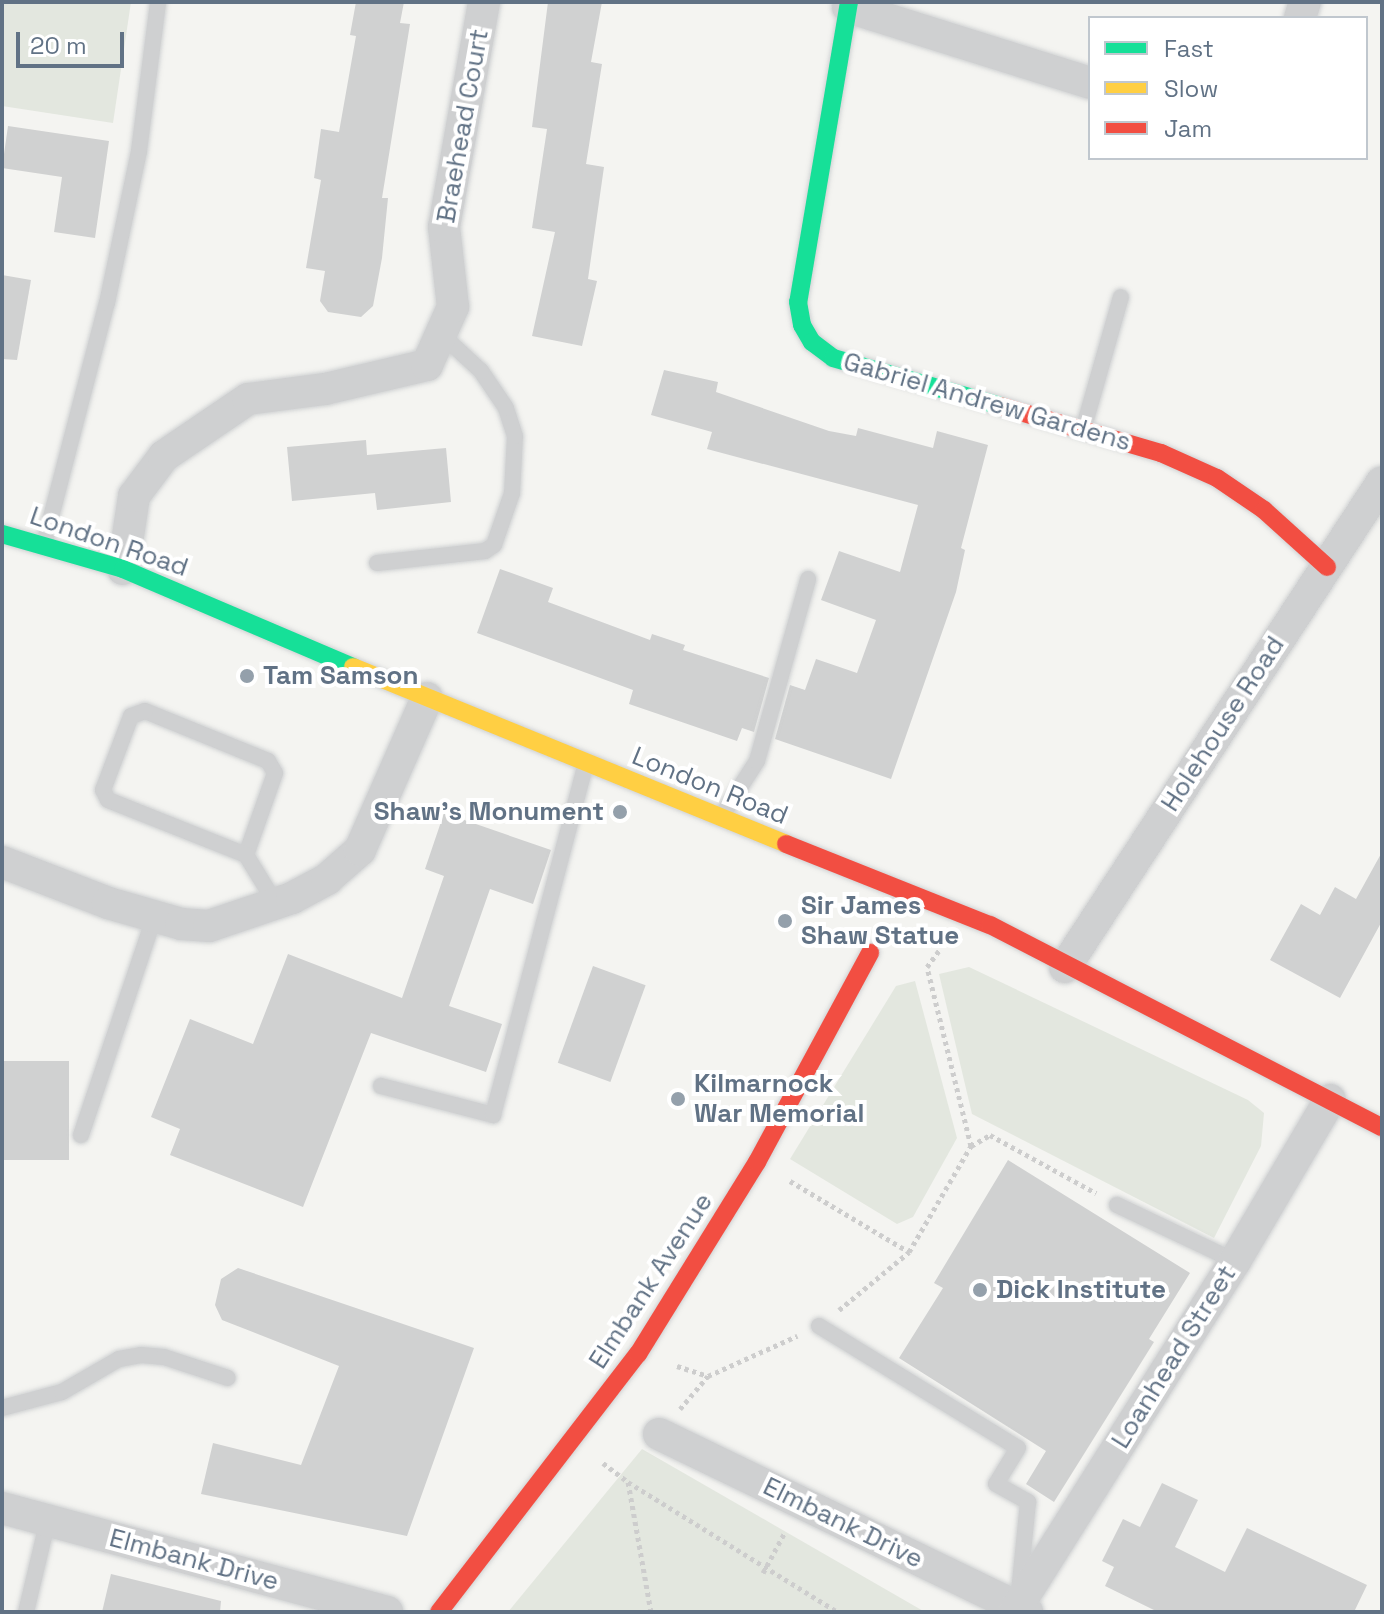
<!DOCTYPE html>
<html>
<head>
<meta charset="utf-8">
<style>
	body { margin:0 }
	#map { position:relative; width:1384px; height:1614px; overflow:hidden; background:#f4f4f1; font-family:"Space Grotesk",sans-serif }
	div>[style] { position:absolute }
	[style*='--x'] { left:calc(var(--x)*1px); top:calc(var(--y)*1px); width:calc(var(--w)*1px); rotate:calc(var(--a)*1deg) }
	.green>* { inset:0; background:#e3e7df }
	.building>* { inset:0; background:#d0d1d1; transform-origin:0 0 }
	.path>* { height:5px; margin-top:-2.5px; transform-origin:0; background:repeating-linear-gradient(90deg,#cdcdcd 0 4px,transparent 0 8px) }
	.roads { filter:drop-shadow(0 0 2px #d0d2d3) drop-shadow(0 0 2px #d0d2d3) }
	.lane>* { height:16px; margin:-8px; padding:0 8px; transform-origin:8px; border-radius:8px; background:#cfd0d1 }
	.street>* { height:32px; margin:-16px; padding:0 16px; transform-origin:16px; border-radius:16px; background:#cfd0d1 }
	.fast>* { height:18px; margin:-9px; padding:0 9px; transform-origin:9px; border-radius:9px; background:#16e098 }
	.slow>* { height:18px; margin:-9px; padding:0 9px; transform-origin:9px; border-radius:9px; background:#ffcf43 }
	.jam>* { height:18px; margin:-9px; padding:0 9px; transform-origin:9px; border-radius:9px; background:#f24e42 }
	.dots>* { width:22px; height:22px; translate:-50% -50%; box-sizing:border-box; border:4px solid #fff; border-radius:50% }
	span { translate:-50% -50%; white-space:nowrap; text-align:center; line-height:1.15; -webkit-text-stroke:8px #fff; paint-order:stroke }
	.street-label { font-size:26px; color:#617285 }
	.poi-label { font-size:26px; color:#617285; font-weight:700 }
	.left { translate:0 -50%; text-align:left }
	.right { translate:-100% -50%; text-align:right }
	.frame { position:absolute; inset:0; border:4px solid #617285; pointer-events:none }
	.legend { position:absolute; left:1088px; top:16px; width:280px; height:144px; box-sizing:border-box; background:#fff; border:2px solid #c0c7ce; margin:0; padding:10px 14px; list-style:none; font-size:24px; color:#617285 }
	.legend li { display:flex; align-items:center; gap:16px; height:40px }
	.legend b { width:40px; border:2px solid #c0c7ce }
	.scale { position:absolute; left:16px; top:32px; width:108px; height:36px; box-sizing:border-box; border:4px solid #617285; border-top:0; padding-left:10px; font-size:24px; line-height:28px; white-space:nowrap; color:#617285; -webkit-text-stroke:6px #fff; paint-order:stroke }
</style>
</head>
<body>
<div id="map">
	<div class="green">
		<i style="clip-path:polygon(2px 2px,131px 2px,113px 123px,2px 106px)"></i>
		<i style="clip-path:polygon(969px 967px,1248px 1100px,1264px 1113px,1261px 1146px,1214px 1238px,972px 1114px,939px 974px)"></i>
		<i style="clip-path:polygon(915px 981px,957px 1138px,913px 1217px,897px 1224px,790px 1159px,896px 986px)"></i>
		<i style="clip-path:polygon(642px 1449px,925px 1612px,508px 1612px)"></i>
	</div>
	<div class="building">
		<i style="clip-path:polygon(356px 2px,404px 2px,400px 23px,410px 24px,382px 198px,388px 198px,382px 258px,373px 306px,361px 317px,328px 312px,320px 301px,325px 271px,306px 268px,321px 180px,314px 178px,321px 129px,339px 132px,356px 36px,350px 35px)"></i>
		<i style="clip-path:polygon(548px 2px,602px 2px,591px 62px,602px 64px,586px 164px,604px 167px,588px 279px,597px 281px,582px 346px,532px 336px,555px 232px,532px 228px,547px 129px,532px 127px)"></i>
		<i style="clip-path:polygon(8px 126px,109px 141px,95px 238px,54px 232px,62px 177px,2px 168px)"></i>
		<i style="clip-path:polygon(2px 275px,31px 280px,17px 360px,2px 359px)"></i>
		<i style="clip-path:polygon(664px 370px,718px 382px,716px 392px,829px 431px,856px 436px,858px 428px,933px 448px,937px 431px,988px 445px,961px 548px,965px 550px,956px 592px,891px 779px,775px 739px,790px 685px,805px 690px,816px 659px,857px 673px,876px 620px,821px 600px,839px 551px,900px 572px,918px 505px,707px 449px,712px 432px,651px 415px)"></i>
		<i style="clip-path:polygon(366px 440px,367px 455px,446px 448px,451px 502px,377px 510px,375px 493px,292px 501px,287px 447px)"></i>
		<i style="clip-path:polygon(500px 569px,553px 588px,548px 602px,650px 640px,652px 634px,685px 645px,683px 650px,769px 678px,754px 732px,742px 728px,737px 741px,629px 704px,633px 690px,477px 633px)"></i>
		<i style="clip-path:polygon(444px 813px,551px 850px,533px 904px,490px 889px,449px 1006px,502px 1024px,486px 1072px,371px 1033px,303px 1207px,170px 1155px,180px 1129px,151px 1117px,190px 1019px,253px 1044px,288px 954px,402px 998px,444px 876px,425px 869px)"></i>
		<i style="clip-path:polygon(1382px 852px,1382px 921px,1340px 998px,1270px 960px,1301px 904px,1320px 915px,1335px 887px,1356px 899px)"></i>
		<i style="left:593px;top:966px;width:56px;height:103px;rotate:20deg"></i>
		<i style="left:2px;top:1061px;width:67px;height:99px"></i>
		<i style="clip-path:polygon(1008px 1160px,1190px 1273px,1149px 1339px,1154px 1342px,1054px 1502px,1026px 1484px,1046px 1451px,899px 1358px,943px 1288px,934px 1283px)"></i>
		<i style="clip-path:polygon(238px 1268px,474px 1348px,407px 1536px,201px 1494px,213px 1443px,301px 1465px,339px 1366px,222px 1320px,215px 1305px,221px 1279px)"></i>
		<i style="clip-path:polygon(1162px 1483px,1198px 1500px,1175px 1547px,1225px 1572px,1247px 1528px,1367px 1585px,1354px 1612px,1158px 1612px,1105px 1586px,1114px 1567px,1102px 1561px,1123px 1519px,1140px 1527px)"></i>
		<i style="clip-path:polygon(111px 1574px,221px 1601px,220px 1612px,102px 1612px)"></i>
	</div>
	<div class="path">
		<i style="--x:971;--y:1146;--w:22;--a:-30"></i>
		<i style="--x:990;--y:1135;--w:121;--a:28.7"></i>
		<i style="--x:790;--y:1181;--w:139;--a:30.8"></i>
		<i style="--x:839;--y:1310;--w:91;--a:-39.6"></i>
		<i style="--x:909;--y:1252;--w:123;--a:-59.7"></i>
		<i style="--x:971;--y:1146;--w:184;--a:-103.8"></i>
		<i style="--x:927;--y:967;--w:22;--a:-54"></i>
		<i style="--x:677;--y:1366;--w:33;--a:18"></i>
		<i style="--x:708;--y:1376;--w:98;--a:-24.2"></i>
		<i style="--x:680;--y:1409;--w:43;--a:-49.7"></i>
		<i style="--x:603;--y:1463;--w:31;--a:37"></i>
		<i style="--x:763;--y:1573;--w:47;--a:-61.8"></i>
		<i style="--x:651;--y:1612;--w:132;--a:-100"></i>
		<i style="--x:628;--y:1482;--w:247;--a:31.8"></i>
	</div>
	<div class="roads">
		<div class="lane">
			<i style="--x:1083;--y:430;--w:138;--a:-74.1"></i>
			<i style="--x:44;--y:544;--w:249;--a:-75.4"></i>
			<i style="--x:107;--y:303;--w:155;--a:-78.1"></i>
			<i style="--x:139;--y:151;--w:150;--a:-82.7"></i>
			<i style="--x:377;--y:563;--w:109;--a:-6.3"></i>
			<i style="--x:485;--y:551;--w:11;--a:-34"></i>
			<i style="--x:494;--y:545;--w:55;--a:-70.9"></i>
			<i style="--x:512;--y:493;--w:57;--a:-87"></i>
			<i style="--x:515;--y:436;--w:29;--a:-108"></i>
			<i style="--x:506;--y:408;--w:45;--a:-124"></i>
			<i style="--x:481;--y:371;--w:54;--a:-137.2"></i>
			<i style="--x:721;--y:817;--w:67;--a:-57.3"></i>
			<i style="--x:757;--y:761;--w:189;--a:-74.3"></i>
			<i style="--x:246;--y:855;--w:87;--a:-70.5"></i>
			<i style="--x:275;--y:773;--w:14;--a:-120"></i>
			<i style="--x:268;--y:761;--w:133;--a:-157.9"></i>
			<i style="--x:145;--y:711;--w:15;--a:160"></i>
			<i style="--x:131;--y:716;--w:79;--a:110.7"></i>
			<i style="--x:103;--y:790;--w:11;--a:63"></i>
			<i style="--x:108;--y:800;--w:149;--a:21.7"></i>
			<i style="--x:246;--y:855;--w:57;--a:58.5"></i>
			<i style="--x:381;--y:1086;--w:116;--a:14.5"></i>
			<i style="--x:493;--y:1115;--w:361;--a:-75.2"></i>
			<i style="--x:81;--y:1135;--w:229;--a:-71.4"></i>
			<i style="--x:1117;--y:1205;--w:131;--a:25.4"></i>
			<i style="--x:819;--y:1326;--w:233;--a:31.5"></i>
			<i style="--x:1018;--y:1448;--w:42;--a:121.4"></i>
			<i style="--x:996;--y:1484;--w:37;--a:29"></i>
			<i style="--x:1028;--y:1502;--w:90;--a:95.7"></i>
			<i style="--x:2;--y:1408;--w:62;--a:-14.9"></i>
			<i style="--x:62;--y:1392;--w:66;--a:-30.1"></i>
			<i style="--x:119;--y:1359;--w:22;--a:-10"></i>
			<i style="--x:141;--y:1355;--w:23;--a:5"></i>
			<i style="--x:164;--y:1357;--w:67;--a:18.2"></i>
			<i style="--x:26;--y:1612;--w:95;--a:-76.6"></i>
		</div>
		<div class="street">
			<i style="--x:848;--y:7;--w:254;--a:17.4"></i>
			<i style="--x:1300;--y:18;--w:17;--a:-73"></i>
			<i style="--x:123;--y:569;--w:74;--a:-81.4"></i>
			<i style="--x:134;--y:496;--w:50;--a:-53.1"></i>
			<i style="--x:164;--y:456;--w:102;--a:-34.2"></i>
			<i style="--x:248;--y:399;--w:78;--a:-7.4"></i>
			<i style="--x:325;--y:389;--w:105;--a:-13.2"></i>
			<i style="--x:427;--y:365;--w:64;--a:-65.9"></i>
			<i style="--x:453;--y:307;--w:81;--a:-96.4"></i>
			<i style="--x:444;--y:227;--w:229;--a:-79.9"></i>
			<i style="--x:2;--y:862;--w:114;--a:21.1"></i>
			<i style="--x:108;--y:903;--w:76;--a:16"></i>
			<i style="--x:181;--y:924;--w:28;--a:4"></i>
			<i style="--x:209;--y:926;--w:88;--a:-18.6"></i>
			<i style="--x:292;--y:898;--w:40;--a:-28"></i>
			<i style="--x:327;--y:879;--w:44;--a:-41.3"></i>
			<i style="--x:360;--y:850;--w:166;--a:-66.2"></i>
			<i style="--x:1065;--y:967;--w:579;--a:-56.83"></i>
			<i style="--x:659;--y:1434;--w:409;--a:25.8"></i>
			<i style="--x:2;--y:1508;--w:399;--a:15.1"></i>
			<i style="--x:1014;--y:1612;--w:415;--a:-57.8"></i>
			<i style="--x:1235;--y:1261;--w:187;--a:-59.5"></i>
		</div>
		<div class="fast">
			<i style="--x:849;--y:2;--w:304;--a:99.6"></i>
			<i style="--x:798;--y:302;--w:23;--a:80"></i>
			<i style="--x:802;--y:325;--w:20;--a:60"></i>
			<i style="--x:812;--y:342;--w:26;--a:37"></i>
			<i style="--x:833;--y:358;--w:174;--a:16"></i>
			<i style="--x:2;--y:534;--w:126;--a:16.1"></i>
			<i style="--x:123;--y:569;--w:250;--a:23.1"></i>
		</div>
		<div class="slow">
			<i style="--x:353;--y:667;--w:468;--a:22.2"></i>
		</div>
		<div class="jam">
			<i style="--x:1000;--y:406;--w:168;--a:16.3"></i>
			<i style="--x:1161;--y:453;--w:61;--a:24.1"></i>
			<i style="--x:1217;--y:478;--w:57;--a:34.2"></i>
			<i style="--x:1264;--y:510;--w:85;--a:42.1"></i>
			<i style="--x:786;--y:844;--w:219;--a:21.7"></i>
			<i style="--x:990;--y:925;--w:441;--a:27.3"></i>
			<i style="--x:439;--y:1612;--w:326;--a:-52.4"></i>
			<i style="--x:638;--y:1354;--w:226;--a:-58.2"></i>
			<i style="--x:757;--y:1162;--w:238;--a:-61.6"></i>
		</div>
	</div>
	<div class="dots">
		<i style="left:247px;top:676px;background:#94a0ab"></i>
		<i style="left:620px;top:812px;background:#94a0ab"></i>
		<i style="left:785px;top:921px;background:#94a0ab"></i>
		<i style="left:678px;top:1099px;background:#94a0ab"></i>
		<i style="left:980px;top:1290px;background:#94a0ab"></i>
	</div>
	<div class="street-label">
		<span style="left:463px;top:126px;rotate:-80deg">Braehead Court</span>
		<span style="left:987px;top:402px;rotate:16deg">Gabriel Andrew Gardens</span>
		<span style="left:109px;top:542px;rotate:19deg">London Road</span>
		<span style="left:1223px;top:724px;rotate:-57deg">Holehouse Road</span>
		<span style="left:710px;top:786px;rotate:22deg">London Road</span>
		<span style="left:651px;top:1281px;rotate:-57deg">Elmbank Avenue</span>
		<span style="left:1174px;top:1357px;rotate:-58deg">Loanhead Street</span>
		<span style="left:843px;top:1523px;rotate:26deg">Elmbank Drive</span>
		<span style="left:194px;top:1560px;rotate:15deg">Elmbank Drive</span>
	</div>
	<div class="poi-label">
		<span class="left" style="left:263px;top:676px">Tam Samson</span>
		<span class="right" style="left:604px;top:812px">Shaw's Monument</span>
		<span class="left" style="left:801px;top:921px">Sir James<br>Shaw Statue</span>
		<span class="left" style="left:694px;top:1099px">Kilmarnock<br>War Memorial</span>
		<span class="left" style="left:996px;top:1290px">Dick Institute</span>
	</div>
	<div class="frame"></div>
	<ul class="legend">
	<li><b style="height:10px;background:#16e098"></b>Fast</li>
	<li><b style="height:10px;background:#ffcf43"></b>Slow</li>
	<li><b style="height:10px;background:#f24e42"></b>Jam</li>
	</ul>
	<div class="scale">20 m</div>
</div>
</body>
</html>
